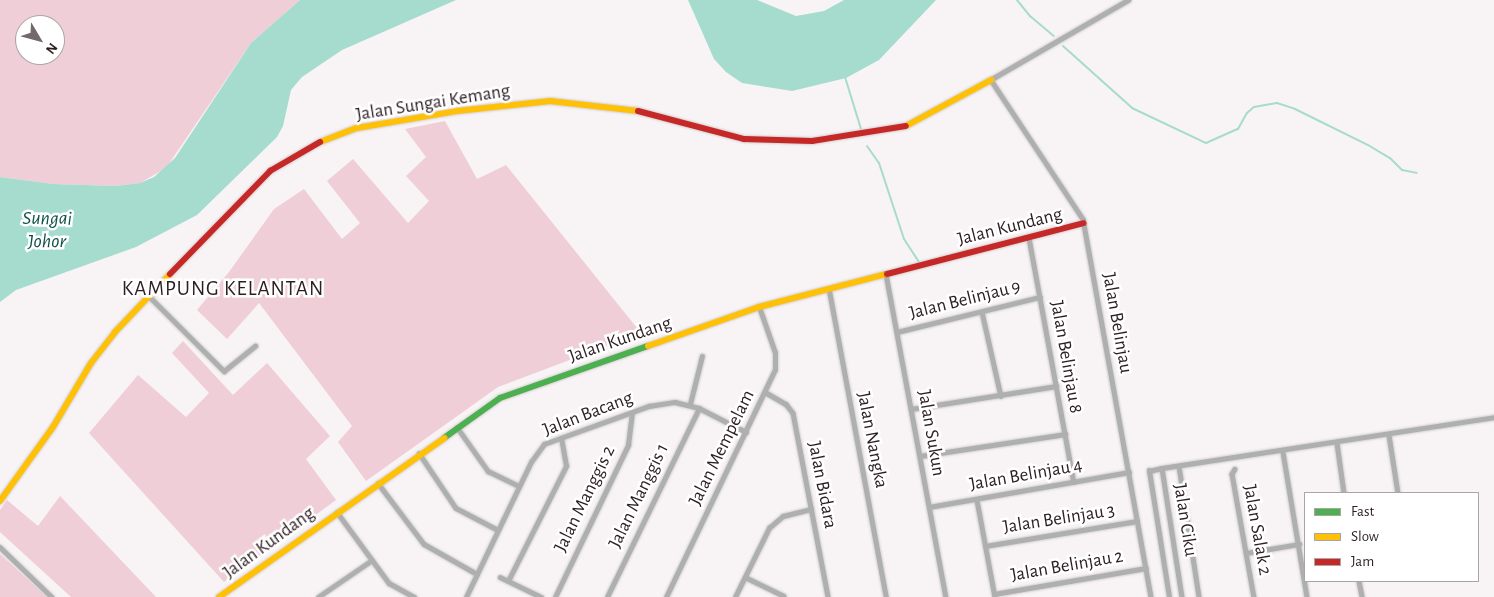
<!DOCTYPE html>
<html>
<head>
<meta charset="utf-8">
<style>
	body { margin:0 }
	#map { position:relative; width:1494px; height:597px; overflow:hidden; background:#f8f3f4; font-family:"Alegreya Sans",sans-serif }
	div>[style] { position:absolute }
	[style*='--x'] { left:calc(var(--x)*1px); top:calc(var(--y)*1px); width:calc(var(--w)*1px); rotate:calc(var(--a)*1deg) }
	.green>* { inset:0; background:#f0ced7 }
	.water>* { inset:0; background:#a6dcce }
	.stream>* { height:2px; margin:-1px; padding:0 1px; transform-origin:1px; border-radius:1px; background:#a6dcce }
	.roads { filter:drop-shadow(0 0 1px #d2cdcf) drop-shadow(0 0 1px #d2cdcf) }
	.street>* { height:4.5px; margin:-2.25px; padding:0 2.25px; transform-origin:2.25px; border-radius:2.25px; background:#adb0af }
	.fast>* { height:6px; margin:-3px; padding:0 3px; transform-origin:3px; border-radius:3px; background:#4caf50 }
	.slow>* { height:6px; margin:-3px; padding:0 3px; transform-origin:3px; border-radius:3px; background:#ffc107 }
	.jam>* { height:6px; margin:-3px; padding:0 3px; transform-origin:3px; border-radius:3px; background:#c62828 }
	span { translate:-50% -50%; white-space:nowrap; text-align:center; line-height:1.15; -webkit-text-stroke:5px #fff; paint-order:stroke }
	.street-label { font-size:19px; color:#2c1e22 }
	.water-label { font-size:20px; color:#0e5143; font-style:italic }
	.quarter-label { font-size:21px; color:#2c1e22; letter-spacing:1px }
	.legend { position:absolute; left:1304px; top:492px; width:175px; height:90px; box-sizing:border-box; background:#fff; border:1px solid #aba5a7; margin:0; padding:6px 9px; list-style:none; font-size:15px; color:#2c1e22 }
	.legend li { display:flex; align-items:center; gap:10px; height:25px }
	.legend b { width:25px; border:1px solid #aba5a7 }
	.north { position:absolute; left:15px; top:15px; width:50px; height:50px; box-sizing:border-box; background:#fff; border:1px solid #aba5a7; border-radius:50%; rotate:127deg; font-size:14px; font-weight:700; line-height:20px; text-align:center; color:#2c1e22 }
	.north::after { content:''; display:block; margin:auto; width:18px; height:22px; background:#73696c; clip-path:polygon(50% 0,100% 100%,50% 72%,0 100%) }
</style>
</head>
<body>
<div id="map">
	<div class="green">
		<i style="clip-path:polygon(evenodd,0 0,300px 0,251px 43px,166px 168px,140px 183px,116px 186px,54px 184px,0 177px,0 0,25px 25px,55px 25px,55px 55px,25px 55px,25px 25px)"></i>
		<i style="clip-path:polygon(445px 121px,477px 179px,506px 165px,641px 333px,498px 387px,366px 481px,338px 442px,352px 426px,259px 303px,227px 339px,197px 310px,229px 272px,274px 209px,304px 189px,342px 239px,360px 223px,327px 181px,353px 159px,408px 223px,429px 201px,406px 176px,426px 157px,405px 129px)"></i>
		<i style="clip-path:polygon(183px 341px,233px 395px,267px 363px,330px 436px,306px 459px,336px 500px,224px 582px,89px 433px,138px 375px,186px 417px,209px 393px,172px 353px)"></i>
		<i style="clip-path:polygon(60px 496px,156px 597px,71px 597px,0 532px,0 510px,7px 500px,38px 526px)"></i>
		<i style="clip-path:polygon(0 554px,24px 576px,47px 597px,0 597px)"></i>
	</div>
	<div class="water">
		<i style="clip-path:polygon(300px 0,456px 0,342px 50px,302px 77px,291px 90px,283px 126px,277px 137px,197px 215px,136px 247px,16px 290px,0 302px,0 177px,54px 184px,116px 186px,140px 183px,154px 177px,175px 158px,251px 43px)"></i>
		<i style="clip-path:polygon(688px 0,757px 0,796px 16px,824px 11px,844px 0,936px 0,879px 60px,846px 78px,792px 91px,742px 83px,726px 72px,714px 59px)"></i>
	</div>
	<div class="stream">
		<i style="--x:1017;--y:0;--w:21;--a:51"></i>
		<i style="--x:1030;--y:16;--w:31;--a:40"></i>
		<i style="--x:1063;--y:46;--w:93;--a:41.9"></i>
		<i style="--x:1132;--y:108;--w:82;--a:25.3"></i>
		<i style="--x:1206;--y:143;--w:35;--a:-24"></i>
		<i style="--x:1238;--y:129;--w:18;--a:-61"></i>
		<i style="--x:1247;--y:113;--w:9;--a:-41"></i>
		<i style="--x:1254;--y:107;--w:23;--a:-10"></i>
		<i style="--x:1277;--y:103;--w:19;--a:18"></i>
		<i style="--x:1295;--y:109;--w:81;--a:26.3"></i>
		<i style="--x:1368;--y:145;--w:26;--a:31"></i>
		<i style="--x:1390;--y:158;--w:17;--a:45"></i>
		<i style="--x:1402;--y:170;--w:15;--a:11"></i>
		<i style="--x:845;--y:77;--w:54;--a:72.9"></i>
		<i style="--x:867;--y:146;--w:21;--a:55"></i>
		<i style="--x:879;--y:163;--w:80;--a:71.8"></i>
		<i style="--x:904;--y:239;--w:27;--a:57"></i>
	</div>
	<div class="roads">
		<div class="street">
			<i style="--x:1129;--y:0;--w:160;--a:149.9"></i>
			<i style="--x:991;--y:80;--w:167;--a:56.5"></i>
			<i style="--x:1083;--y:219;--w:384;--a:79.8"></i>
			<i style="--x:1029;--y:238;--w:248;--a:79.6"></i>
			<i style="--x:886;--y:274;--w:329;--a:79.5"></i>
			<i style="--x:829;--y:288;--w:314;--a:79.5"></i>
			<i style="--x:150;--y:297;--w:105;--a:45"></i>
			<i style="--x:224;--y:371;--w:40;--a:-39"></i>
			<i style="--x:982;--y:312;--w:86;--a:77.3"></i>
			<i style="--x:897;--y:332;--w:147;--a:-13.8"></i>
			<i style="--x:765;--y:392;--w:24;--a:30"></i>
			<i style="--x:786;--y:404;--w:11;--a:52"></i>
			<i style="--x:793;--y:413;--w:187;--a:79.2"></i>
			<i style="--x:690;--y:404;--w:49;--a:-76"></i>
			<i style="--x:911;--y:409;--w:147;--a:-9"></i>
			<i style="--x:457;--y:427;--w:54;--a:54.8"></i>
			<i style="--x:488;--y:471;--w:34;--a:26"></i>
			<i style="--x:1389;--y:435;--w:59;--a:81.2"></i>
			<i style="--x:1337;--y:443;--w:50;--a:82"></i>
			<i style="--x:1283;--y:452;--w:147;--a:80.6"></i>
			<i style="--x:419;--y:453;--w:66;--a:56.1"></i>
			<i style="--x:456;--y:508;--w:47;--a:27.6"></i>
			<i style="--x:920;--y:456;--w:147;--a:-8.6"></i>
			<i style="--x:1179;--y:466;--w:133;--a:81.3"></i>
			<i style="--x:1162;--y:468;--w:336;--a:-8.7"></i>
			<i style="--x:1235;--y:469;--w:6;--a:121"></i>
			<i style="--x:1232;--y:474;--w:125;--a:79.9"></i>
			<i style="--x:378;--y:483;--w:76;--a:53"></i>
			<i style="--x:424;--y:544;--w:61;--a:29.5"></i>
			<i style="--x:977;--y:500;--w:99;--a:79.5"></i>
			<i style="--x:929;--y:507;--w:203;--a:-9.9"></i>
			<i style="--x:337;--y:512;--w:88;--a:53.8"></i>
			<i style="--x:389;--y:583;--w:29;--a:29"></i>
			<i style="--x:985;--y:546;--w:154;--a:-9.3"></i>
			<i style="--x:0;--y:547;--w:72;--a:43.9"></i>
			<i style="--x:1246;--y:553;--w:54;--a:-9.6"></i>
			<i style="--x:500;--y:577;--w:46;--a:26"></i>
			<i style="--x:745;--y:577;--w:43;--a:26"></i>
			<i style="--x:508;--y:581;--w:129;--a:-63.2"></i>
			<i style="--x:566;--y:466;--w:28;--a:-100"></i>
			<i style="--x:1359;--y:581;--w:16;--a:79"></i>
			<i style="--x:994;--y:594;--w:154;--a:-9.7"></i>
			<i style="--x:318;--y:597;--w:65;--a:-34.4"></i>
			<i style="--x:466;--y:597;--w:150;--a:-64.3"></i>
			<i style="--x:531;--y:462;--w:22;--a:-54"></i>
			<i style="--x:544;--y:444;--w:112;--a:-19.9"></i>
			<i style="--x:649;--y:406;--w:26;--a:-9"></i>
			<i style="--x:675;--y:402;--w:25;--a:14"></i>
			<i style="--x:699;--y:408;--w:53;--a:27.1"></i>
			<i style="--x:555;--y:597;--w:169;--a:-64.3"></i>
			<i style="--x:628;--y:445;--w:32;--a:-83"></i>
			<i style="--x:607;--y:597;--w:210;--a:-64"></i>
			<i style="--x:666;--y:597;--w:252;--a:-64.4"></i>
			<i style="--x:775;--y:370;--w:17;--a:-90"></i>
			<i style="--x:775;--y:353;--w:49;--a:-109.2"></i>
			<i style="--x:735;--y:597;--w:77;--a:-63.8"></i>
			<i style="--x:769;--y:528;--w:18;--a:-41"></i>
			<i style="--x:783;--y:516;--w:29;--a:-14"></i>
			<i style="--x:1169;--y:597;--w:128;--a:-99"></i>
			<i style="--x:1149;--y:471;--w:13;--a:-13"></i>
			<i style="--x:1162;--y:468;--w:131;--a:81.2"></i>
		</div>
		<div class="fast">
			<i style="--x:444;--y:438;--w:69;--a:-35.5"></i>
			<i style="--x:500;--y:398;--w:157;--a:-19.4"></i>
		</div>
		<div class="slow">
			<i style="--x:906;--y:126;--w:97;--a:-28.4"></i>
			<i style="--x:320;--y:142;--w:40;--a:-21"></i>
			<i style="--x:357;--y:128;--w:101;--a:-9.6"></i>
			<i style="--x:457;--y:111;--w:94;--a:-6.1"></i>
			<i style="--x:550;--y:101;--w:89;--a:6.5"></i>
			<i style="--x:648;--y:346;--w:118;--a:-19.4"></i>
			<i style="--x:759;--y:307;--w:132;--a:-14.5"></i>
			<i style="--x:0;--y:501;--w:91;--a:-54.4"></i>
			<i style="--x:53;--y:427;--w:74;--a:-59.3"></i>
			<i style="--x:91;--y:363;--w:39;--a:-52"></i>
			<i style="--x:115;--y:332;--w:80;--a:-46.5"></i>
			<i style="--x:219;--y:597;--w:276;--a:-35.2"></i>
		</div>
		<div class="jam">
			<i style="--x:638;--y:111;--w:110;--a:14.8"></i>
			<i style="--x:744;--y:139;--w:68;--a:1.7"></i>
			<i style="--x:812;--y:141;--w:95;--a:-9.1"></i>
			<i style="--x:170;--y:274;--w:144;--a:-45.8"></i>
			<i style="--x:270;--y:171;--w:58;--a:-30.1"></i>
			<i style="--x:887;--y:274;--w:203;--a:-14.5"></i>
		</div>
	</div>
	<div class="street-label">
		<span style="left:433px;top:103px;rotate:-9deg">Jalan Sungai Kemang</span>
		<span style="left:1010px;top:227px;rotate:-14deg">Jalan Kundang</span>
		<span style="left:965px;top:300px;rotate:-14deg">Jalan Belinjau 9</span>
		<span style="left:1117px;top:323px;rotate:80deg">Jalan Belinjau</span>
		<span style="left:620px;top:340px;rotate:-19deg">Jalan Kundang</span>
		<span style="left:1066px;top:357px;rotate:80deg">Jalan Belinjau 8</span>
		<span style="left:588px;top:414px;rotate:-21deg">Jalan Bacang</span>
		<span style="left:931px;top:433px;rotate:80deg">Jalan Sukun</span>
		<span style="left:872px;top:440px;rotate:79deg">Jalan Nangka</span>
		<span style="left:722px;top:448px;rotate:-64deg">Jalan Mempelam</span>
		<span style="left:1026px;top:475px;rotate:-10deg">Jalan Belinjau 4</span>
		<span style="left:822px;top:485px;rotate:79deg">Jalan Bidara</span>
		<span style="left:639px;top:496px;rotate:-64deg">Jalan Manggis 1</span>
		<span style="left:585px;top:499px;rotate:-64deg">Jalan Manggis 2</span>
		<span style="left:1059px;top:519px;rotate:-9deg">Jalan Belinjau 3</span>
		<span style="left:1185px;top:520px;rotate:81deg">Jalan Ciku</span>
		<span style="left:1257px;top:530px;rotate:80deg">Jalan Salak 2</span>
		<span style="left:269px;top:543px;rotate:-36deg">Jalan Kundang</span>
		<span style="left:1067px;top:566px;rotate:-10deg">Jalan Belinjau 2</span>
	</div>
	<div class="water-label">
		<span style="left:47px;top:230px">Sungai<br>Johor</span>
	</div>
	<div class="quarter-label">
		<span style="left:223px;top:289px">KAMPUNG KELANTAN</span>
	</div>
	<ul class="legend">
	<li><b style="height:6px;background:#4caf50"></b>Fast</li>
	<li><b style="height:6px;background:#ffc107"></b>Slow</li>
	<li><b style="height:6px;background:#c62828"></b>Jam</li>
	</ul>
	<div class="north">N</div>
</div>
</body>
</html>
